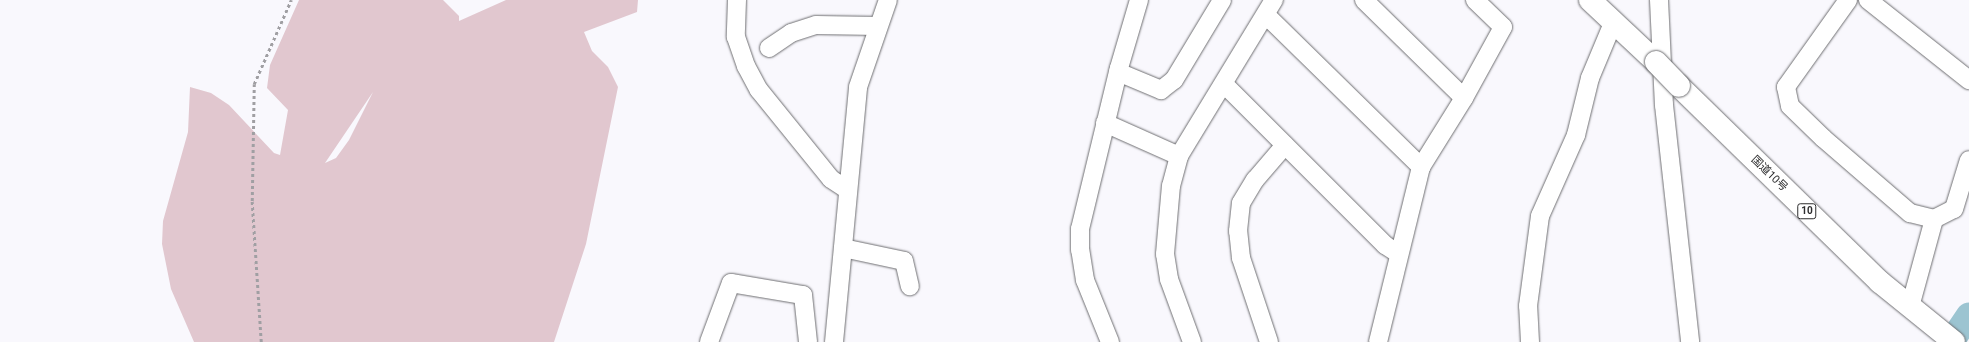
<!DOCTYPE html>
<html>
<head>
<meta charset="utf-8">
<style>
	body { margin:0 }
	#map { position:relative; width:1969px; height:342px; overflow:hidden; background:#f9f8fd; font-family:Roboto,"Noto Sans JP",sans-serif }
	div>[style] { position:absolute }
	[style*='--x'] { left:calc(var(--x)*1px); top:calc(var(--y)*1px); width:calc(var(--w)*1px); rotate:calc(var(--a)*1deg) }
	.green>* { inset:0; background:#e1c7cf }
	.river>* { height:26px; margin:-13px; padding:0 13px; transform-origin:13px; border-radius:13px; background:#9cc4d1 }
	.path>* { height:2.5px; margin-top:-1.25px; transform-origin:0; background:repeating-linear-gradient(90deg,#a09fa3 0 3px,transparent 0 6px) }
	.roads { filter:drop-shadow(0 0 1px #6e6e71) drop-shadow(0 0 1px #6e6e71) }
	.minor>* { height:18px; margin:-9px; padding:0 9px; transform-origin:9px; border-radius:9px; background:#fff }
	.highway>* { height:22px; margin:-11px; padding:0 11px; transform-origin:11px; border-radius:11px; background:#fff }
	.bridges { filter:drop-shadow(0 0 1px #6e6e71) drop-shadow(0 0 1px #6e6e71) }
	.highway-bridge>* { height:22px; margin:-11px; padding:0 11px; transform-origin:11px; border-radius:11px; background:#fff }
	span { translate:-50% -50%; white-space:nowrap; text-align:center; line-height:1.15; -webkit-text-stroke:3px #fff; paint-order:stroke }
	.shield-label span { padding:1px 3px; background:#fff; border:1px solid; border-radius:3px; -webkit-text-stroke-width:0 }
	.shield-label { font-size:10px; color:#2c2c2d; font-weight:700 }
	.street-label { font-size:11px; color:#2c2c2d }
</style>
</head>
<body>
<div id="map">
	<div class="green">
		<i style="clip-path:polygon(evenodd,299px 0,443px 0,459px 16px,459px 21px,506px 0,638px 0,637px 12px,584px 32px,592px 51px,608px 67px,618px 87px,586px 244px,554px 342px,194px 342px,171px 289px,162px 244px,163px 221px,188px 132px,190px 87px,211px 93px,229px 105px,274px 153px,280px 155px,288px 110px,267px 88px,270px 65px,299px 0,373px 92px,349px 140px,336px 158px,325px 163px,373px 92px)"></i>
	</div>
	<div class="river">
		<i style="--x:1951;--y:342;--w:32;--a:-56"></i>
	</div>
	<div class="path">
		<i style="--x:261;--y:342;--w:141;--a:-93.7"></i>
		<i style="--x:252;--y:201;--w:117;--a:-89"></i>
		<i style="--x:254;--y:84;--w:92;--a:-66.2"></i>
	</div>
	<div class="roads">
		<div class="minor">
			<i style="--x:737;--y:0;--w:37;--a:92"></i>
			<i style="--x:736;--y:37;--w:31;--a:71"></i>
			<i style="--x:746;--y:66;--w:27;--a:62"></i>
			<i style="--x:759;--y:90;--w:114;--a:51"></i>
			<i style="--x:831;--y:179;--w:20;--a:33"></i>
			<i style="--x:1364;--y:0;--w:140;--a:44.4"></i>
			<i style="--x:1659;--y:0;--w:105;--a:87.3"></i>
			<i style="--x:1664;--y:105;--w:238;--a:83.7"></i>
			<i style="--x:1848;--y:0;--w:107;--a:125.5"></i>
			<i style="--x:1786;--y:87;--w:19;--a:78"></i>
			<i style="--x:1790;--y:106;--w:46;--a:44.1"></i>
			<i style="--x:1823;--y:138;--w:115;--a:40.8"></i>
			<i style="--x:1910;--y:213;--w:25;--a:14"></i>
			<i style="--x:1934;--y:219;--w:22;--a:-27"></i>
			<i style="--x:1954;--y:209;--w:51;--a:-73"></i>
			<i style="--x:1868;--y:0;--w:129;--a:38.4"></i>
			<i style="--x:1267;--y:16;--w:216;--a:44.4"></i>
			<i style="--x:769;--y:48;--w:27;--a:-34"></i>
			<i style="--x:791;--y:33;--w:26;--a:-18"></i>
			<i style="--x:816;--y:25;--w:62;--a:0.9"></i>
			<i style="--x:1118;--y:72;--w:47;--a:22.7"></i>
			<i style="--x:1161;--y:90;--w:16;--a:-38"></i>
			<i style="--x:1174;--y:80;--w:93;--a:-59"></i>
			<i style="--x:1224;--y:84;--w:228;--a:45"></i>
			<i style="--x:1385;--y:245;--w:17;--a:33"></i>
			<i style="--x:1105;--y:123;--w:81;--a:24"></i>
			<i style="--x:843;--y:248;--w:62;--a:12"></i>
			<i style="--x:904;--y:261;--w:26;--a:77"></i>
			<i style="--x:1910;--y:307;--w:91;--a:-74.7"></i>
			<i style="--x:709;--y:342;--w:63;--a:-69.6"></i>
			<i style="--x:731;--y:283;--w:73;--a:9.5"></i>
			<i style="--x:803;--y:295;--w:47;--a:83.9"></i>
			<i style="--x:834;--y:342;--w:256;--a:-84.6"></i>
			<i style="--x:858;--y:87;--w:92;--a:-71"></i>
			<i style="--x:1110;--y:342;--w:67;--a:-112"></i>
			<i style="--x:1085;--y:280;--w:30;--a:-99"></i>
			<i style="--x:1080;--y:250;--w:21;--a:-90"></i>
			<i style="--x:1080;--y:229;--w:166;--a:-76.4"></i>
			<i style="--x:1119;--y:68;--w:71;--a:-73.6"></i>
			<i style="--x:1192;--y:342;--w:67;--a:-110.1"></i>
			<i style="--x:1169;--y:279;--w:25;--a:-99"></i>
			<i style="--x:1165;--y:254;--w:68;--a:-85"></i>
			<i style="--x:1171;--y:186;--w:31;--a:-75"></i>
			<i style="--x:1179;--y:156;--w:183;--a:-58.7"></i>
			<i style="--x:1269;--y:342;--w:89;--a:-108.4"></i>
			<i style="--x:1241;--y:258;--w:27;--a:-96"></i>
			<i style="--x:1238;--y:231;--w:28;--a:-84"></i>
			<i style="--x:1241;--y:203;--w:27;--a:-59"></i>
			<i style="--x:1255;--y:180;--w:46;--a:-49.4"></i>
			<i style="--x:1378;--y:342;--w:180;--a:-76.2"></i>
			<i style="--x:1421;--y:167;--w:81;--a:-58.1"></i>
			<i style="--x:1464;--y:98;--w:81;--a:-61.2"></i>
			<i style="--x:1503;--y:27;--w:39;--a:-136"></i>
			<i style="--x:1530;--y:342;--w:36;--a:-93"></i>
			<i style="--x:1528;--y:306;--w:91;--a:-82.4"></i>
			<i style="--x:1540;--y:216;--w:89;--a:-66"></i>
			<i style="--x:1576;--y:135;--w:59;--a:-76.2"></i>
			<i style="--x:1590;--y:78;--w:60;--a:-67.3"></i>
		</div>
		<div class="highway">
			<i style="--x:1590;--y:0;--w:91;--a:43.2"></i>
			<i style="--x:1679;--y:86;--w:281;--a:44.3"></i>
			<i style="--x:1880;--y:282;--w:95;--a:39"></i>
		</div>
	</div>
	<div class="bridges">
		<div class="highway-bridge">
			<i style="--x:1656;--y:62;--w:33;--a:46"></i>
		</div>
	</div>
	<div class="shield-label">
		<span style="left:1807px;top:211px">10</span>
	</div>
	<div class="street-label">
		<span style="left:1769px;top:174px;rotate:44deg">国道10号</span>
	</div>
</div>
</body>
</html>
